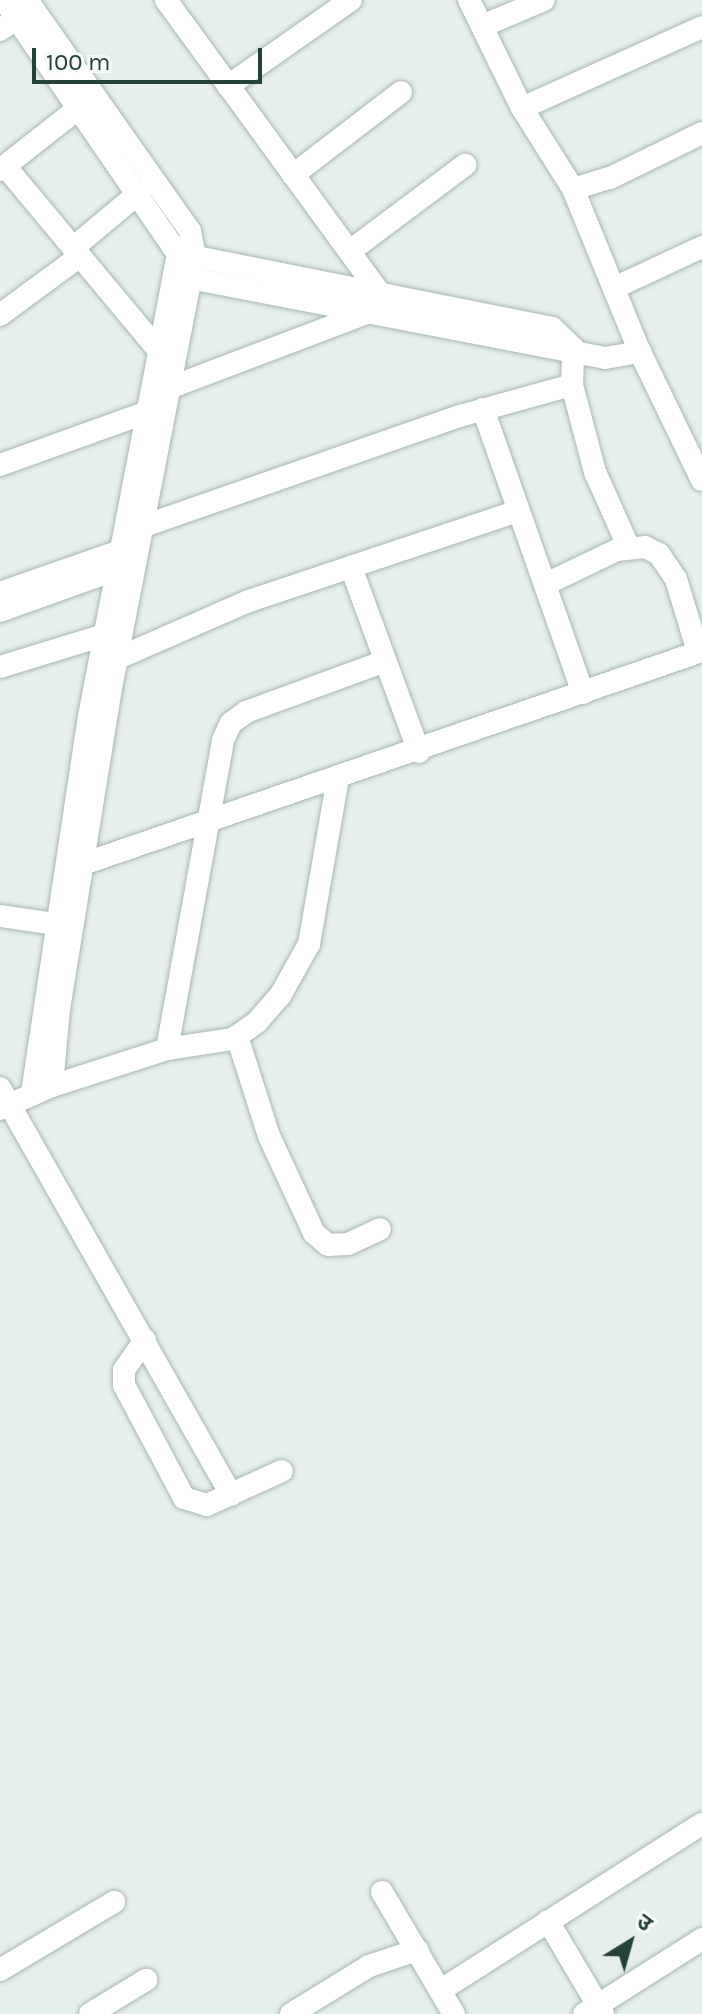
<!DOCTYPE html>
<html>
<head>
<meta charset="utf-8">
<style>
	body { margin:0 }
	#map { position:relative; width:702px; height:2014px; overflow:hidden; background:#e6efeb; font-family:Karla,"Noto Sans Devanagari",sans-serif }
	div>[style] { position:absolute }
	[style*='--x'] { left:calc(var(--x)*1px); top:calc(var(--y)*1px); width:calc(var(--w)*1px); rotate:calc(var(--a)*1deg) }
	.roads { filter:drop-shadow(0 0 2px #a8b8b2) drop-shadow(0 0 2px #a8b8b2) }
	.minor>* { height:22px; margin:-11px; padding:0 11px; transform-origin:11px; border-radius:11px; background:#fff }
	span { translate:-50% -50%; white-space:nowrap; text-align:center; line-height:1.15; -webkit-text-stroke:6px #f7fbf9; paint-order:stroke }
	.north { position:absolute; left:590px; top:1902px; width:80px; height:80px; -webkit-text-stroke:6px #f7fbf9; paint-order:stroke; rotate:37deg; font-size:22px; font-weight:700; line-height:32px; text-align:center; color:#24423a }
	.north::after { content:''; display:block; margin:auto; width:28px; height:36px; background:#24423a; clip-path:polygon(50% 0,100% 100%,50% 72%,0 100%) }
	.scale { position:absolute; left:32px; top:48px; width:230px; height:36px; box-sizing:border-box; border:4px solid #24423a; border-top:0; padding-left:10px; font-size:24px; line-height:28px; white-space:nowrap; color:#24423a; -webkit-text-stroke:6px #f7fbf9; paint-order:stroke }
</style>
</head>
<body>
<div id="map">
	<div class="roads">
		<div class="minor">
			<i style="--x:4;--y:0;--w:308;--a:55.6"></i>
			<i style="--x:178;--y:254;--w:470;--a:100.9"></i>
			<i style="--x:89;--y:716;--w:383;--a:98.6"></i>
			<i style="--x:27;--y:0;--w:283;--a:54.8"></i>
			<i style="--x:190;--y:231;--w:25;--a:79"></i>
			<i style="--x:195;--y:256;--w:434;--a:101"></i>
			<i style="--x:112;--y:682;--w:330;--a:99.2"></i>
			<i style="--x:59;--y:1008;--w:78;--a:95.1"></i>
			<i style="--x:166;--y:0;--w:361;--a:53.9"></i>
			<i style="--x:379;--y:292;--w:20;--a:110"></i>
			<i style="--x:372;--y:311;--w:217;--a:159.2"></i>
			<i style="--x:469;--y:0;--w:120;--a:63.9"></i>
			<i style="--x:522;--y:108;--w:96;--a:57.8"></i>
			<i style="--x:573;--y:189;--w:176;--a:67.7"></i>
			<i style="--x:640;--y:352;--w:142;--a:64.2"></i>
			<i style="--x:482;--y:26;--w:67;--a:-22.8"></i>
			<i style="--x:0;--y:30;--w:21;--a:-35"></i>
			<i style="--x:228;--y:86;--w:150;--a:-35"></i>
			<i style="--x:522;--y:108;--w:197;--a:-24.2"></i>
			<i style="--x:5;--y:166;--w:236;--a:50.2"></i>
			<i style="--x:0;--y:170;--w:102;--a:-38.2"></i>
			<i style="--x:293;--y:175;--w:136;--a:-37.5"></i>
			<i style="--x:573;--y:189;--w:39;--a:-17"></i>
			<i style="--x:610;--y:178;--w:102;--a:-26.1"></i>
			<i style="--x:73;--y:248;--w:87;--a:-39.9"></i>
			<i style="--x:350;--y:251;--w:144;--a:-36.8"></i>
			<i style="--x:174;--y:275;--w:439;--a:10.9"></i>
			<i style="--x:605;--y:358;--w:36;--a:-10"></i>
			<i style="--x:614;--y:288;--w:97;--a:-25"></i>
			<i style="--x:0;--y:315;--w:99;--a:-36.4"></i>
			<i style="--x:572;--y:385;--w:90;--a:75.2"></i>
			<i style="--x:595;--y:472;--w:83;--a:65.9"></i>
			<i style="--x:483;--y:409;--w:301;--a:70.6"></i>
			<i style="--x:0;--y:465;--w:163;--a:-19.8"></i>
			<i style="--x:141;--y:527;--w:338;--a:-19.2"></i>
			<i style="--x:460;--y:416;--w:116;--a:-15.5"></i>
			<i style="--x:572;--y:385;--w:37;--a:-88"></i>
			<i style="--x:573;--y:348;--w:29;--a:-136"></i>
			<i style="--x:552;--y:328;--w:376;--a:-168.7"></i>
			<i style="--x:351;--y:567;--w:197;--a:69.8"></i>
			<i style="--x:546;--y:584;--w:79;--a:-25.6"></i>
			<i style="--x:617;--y:550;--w:28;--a:-6"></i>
			<i style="--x:645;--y:547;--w:16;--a:27"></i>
			<i style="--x:659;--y:554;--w:30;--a:56"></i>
			<i style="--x:676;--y:579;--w:76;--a:73.2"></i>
			<i style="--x:0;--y:593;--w:139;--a:-19.3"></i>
			<i style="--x:0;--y:611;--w:134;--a:-19.7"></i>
			<i style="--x:116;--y:659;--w:145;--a:-23.6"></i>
			<i style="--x:249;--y:601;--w:284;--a:-18.5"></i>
			<i style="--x:0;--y:667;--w:109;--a:-17.1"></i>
			<i style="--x:83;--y:864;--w:655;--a:-18.99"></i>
			<i style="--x:0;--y:916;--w:56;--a:8.3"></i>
			<i style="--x:237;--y:1036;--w:105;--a:72.3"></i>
			<i style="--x:269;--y:1136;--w:107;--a:65.1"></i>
			<i style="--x:314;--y:1233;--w:18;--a:41"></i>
			<i style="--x:328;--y:1245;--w:20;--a:-3"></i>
			<i style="--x:348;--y:1244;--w:35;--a:-25"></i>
			<i style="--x:167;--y:1049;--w:314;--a:-79.7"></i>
			<i style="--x:223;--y:740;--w:19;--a:-65"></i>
			<i style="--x:231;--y:723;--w:19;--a:-36"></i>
			<i style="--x:246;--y:712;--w:148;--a:-20.1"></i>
			<i style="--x:0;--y:1088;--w:468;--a:60.4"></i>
			<i style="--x:0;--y:1109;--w:57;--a:-23.9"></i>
			<i style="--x:52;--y:1086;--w:121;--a:-17.8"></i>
			<i style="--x:167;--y:1049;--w:67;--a:-8.6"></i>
			<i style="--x:233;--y:1039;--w:29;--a:-35"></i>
			<i style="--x:257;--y:1022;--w:35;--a:-49"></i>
			<i style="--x:280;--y:996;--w:60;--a:-60.9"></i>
			<i style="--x:309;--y:944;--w:169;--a:-80.1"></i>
			<i style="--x:145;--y:1340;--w:37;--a:125"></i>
			<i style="--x:124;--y:1370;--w:15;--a:90"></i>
			<i style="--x:124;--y:1385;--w:128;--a:62"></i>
			<i style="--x:184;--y:1498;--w:24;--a:17"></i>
			<i style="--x:207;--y:1505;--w:82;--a:-24.4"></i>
			<i style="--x:382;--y:1892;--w:142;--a:59.5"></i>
			<i style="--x:548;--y:1921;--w:108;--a:59.4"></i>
			<i style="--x:0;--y:1970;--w:133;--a:-30.8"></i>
			<i style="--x:441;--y:1990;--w:309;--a:-32.5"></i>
			<i style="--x:90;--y:2014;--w:66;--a:-31.3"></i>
			<i style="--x:291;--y:2014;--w:92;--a:-31.6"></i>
			<i style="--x:369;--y:1966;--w:51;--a:-18.4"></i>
			<i style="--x:584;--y:2014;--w:140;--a:-32.4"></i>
		</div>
	</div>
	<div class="north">उ</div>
	<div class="scale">100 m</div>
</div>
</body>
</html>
